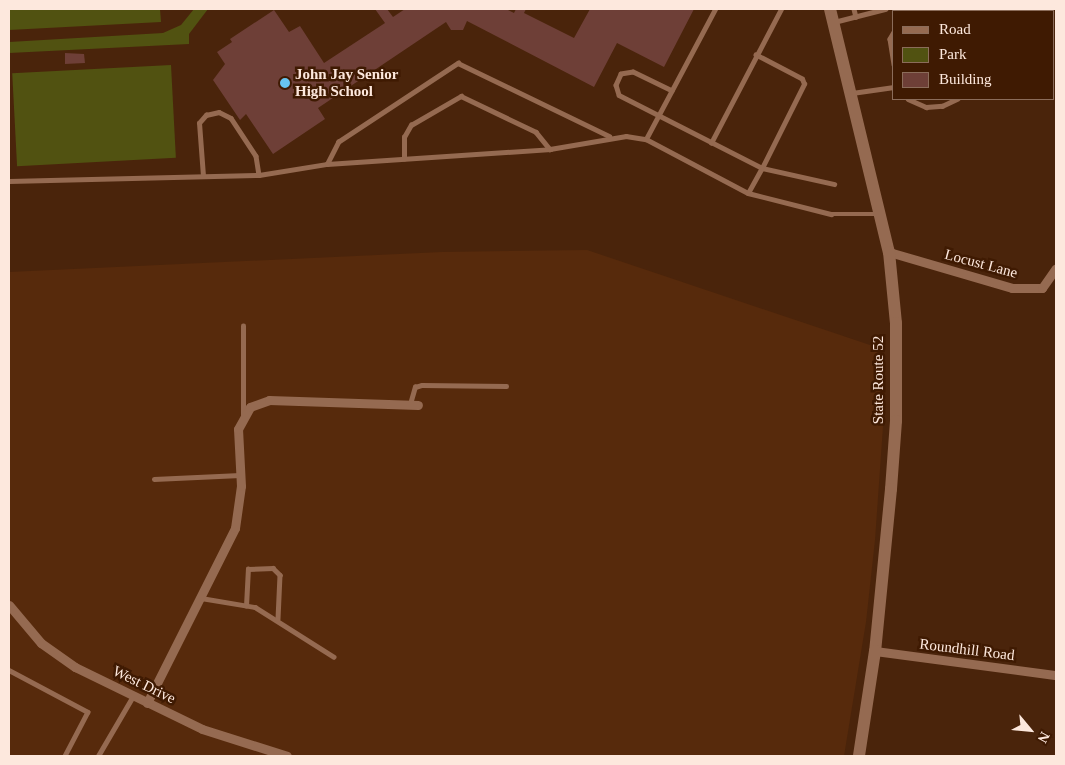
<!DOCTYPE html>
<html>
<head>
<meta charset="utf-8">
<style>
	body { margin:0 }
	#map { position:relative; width:1065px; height:765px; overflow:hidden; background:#4a240b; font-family:Georgia,serif }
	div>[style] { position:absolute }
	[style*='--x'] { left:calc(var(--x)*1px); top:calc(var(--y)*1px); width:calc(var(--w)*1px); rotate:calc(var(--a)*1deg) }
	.built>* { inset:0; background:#572a0c }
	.green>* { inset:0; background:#515211; transform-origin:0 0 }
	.building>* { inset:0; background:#6e3f37 }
	.service>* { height:4.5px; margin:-2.25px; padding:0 2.25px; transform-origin:2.25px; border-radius:2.25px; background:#956a51 }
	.minor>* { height:9px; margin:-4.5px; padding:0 4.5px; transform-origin:4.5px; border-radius:4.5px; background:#956a51 }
	.secondary>* { height:12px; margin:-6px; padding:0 6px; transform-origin:6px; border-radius:6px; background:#956a51 }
	.dots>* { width:14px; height:14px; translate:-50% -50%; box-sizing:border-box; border:2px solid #3f1a02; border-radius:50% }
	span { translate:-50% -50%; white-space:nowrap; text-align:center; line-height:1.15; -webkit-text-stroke:5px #3f1a02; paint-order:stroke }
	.poi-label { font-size:15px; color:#fde8dd; font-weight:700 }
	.left { translate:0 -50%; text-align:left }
	.street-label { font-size:15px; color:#fde8dd }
	.frame { position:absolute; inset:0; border:10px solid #fde8dd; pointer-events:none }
	.legend { position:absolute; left:892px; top:10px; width:162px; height:90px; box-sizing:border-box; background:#3f1a02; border:1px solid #8b6c5a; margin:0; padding:6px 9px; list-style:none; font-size:15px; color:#fde8dd }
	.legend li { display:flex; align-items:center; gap:10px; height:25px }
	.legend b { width:25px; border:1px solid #8b6c5a }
	.north { position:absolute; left:1005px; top:705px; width:50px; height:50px; -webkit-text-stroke:4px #3f1a02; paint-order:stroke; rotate:118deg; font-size:14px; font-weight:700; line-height:20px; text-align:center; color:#fde8dd }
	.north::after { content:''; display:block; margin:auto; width:18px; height:22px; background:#fde8dd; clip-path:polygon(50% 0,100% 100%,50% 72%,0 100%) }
</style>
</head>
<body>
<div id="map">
	<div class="built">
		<i style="clip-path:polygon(587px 250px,876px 347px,885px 398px,875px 540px,866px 622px,844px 756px,9px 756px,9px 272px,442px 252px)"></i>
	</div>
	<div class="green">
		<i style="clip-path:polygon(9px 9px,160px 9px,161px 22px,9px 30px)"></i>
		<i style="clip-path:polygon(194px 9px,208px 9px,189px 34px,189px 44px,9px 53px,9px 42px,163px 33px,181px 25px)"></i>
		<i style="left:171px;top:65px;width:93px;height:159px;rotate:87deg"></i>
	</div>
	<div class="building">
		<i style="clip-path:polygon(375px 9px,387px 9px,393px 17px,405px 9px,506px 9px,514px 13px,516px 9px,526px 9px,524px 13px,574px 38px,590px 9px,694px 9px,664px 67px,617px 43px,594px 87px,467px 21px,463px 30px,451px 30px,446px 22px,318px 108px,325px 119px,273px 154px,246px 114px,240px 120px,213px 80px,225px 64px,217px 52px,232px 42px,230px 39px,274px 10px,289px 32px,300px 26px,324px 63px,385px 23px)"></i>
		<i style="clip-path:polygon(65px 53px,84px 54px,85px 63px,65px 64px)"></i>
	</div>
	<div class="service">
		<i style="--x:854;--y:9;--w:8;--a:76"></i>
		<i style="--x:955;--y:9;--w:2;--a:63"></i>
		<i style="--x:922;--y:11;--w:4;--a:-27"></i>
		<i style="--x:834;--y:22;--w:53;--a:-14.3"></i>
		<i style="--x:894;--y:32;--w:8;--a:120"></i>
		<i style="--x:890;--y:39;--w:26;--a:81"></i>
		<i style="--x:672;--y:91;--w:43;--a:-154"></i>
		<i style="--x:633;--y:72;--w:12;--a:171"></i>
		<i style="--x:621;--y:74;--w:12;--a:114"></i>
		<i style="--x:616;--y:85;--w:10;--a:73"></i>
		<i style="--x:619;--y:95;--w:161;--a:27"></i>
		<i style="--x:762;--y:168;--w:94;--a:-63.4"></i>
		<i style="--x:804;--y:84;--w:5;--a:-112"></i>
		<i style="--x:802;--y:79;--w:52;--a:-152.4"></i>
		<i style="--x:852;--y:93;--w:42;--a:-8.1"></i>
		<i style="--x:908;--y:99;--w:20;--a:24"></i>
		<i style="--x:926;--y:107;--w:16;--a:-4"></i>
		<i style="--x:942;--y:106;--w:17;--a:-25"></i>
		<i style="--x:646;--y:139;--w:147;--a:-62"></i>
		<i style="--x:711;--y:143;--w:151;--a:-62.4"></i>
		<i style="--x:404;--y:159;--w:22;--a:-90"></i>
		<i style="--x:404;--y:137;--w:14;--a:-60"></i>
		<i style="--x:411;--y:125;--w:58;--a:-30.1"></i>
		<i style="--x:461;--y:96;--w:83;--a:25.6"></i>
		<i style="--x:536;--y:132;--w:22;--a:51"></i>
		<i style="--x:327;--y:164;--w:25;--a:-63"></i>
		<i style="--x:338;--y:142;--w:144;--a:-33.4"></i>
		<i style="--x:458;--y:63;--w:168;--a:25.8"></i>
		<i style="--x:203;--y:176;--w:53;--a:-94.3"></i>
		<i style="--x:199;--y:123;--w:11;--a:-49"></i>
		<i style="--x:206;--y:115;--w:13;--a:-13"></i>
		<i style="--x:219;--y:112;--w:13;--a:27"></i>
		<i style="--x:231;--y:118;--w:45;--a:56.7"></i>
		<i style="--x:256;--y:156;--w:19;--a:81"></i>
		<i style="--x:9;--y:181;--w:250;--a:-1.4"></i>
		<i style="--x:259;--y:175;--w:69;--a:-9.2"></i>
		<i style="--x:327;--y:164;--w:224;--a:-3.8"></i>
		<i style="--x:550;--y:149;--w:77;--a:-9.7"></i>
		<i style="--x:626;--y:136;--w:20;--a:9"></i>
		<i style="--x:646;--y:139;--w:115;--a:27.9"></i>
		<i style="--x:748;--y:193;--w:86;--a:14.2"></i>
		<i style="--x:831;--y:214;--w:47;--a:0"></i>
		<i style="--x:748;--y:193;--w:29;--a:-61"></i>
		<i style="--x:762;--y:168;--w:74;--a:12.5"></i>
		<i style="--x:410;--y:404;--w:18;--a:-74"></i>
		<i style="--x:415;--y:387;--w:7;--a:-16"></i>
		<i style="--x:422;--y:385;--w:84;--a:0.7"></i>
		<i style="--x:243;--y:415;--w:89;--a:-90"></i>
		<i style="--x:154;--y:479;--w:86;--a:-2.7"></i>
		<i style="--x:201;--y:598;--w:55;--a:9.5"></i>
		<i style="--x:255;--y:607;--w:93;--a:32.3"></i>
		<i style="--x:246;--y:606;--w:37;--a:-87"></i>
		<i style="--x:248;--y:569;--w:25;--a:-2"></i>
		<i style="--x:273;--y:568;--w:10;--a:45"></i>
		<i style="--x:280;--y:575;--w:44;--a:92.6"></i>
		<i style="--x:9;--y:670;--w:89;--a:28"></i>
		<i style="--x:88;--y:712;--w:50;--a:117.6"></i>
		<i style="--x:98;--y:756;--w:69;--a:-59.7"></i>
	</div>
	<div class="minor">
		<i style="--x:889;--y:252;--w:128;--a:16.3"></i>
		<i style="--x:1012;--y:288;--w:30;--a:0"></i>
		<i style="--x:1042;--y:288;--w:24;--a:-55"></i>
		<i style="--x:9;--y:605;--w:50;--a:49.9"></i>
		<i style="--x:41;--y:643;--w:42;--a:35.2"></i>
		<i style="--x:75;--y:667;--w:141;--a:26"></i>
		<i style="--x:202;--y:729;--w:89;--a:17.6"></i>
		<i style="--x:875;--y:651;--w:183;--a:7.6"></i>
		<i style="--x:147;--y:703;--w:196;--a:-63.3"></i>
		<i style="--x:235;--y:528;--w:42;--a:-81.9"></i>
		<i style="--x:241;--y:486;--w:57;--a:-93"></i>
		<i style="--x:238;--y:429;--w:25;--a:-61"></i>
		<i style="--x:250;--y:407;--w:20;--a:-20"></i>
		<i style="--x:269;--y:400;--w:149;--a:1.9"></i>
	</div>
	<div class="secondary">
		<i style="--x:830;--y:9;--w:250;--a:76.4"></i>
		<i style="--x:889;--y:252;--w:71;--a:84.4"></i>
		<i style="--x:896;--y:323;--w:98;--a:90"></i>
		<i style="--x:896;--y:421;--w:68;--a:94.2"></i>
		<i style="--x:891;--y:489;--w:163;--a:95.6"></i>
		<i style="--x:875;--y:651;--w:106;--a:98.7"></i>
	</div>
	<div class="dots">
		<i style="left:285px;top:83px;background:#67c4f0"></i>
	</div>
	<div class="poi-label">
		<span class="left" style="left:295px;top:83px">John Jay Senior<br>High School</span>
	</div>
	<div class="street-label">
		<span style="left:981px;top:264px;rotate:15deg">Locust Lane</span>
		<span style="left:879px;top:380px;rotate:-90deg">State Route 52</span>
		<span style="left:967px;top:650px;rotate:7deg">Roundhill Road</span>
		<span style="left:144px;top:685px;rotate:26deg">West Drive</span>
	</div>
	<div class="frame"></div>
	<ul class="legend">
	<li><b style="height:6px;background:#956a51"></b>Road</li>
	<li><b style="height:14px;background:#515211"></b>Park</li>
	<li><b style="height:14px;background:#6e3f37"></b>Building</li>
	</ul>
	<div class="north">N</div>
</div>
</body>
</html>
